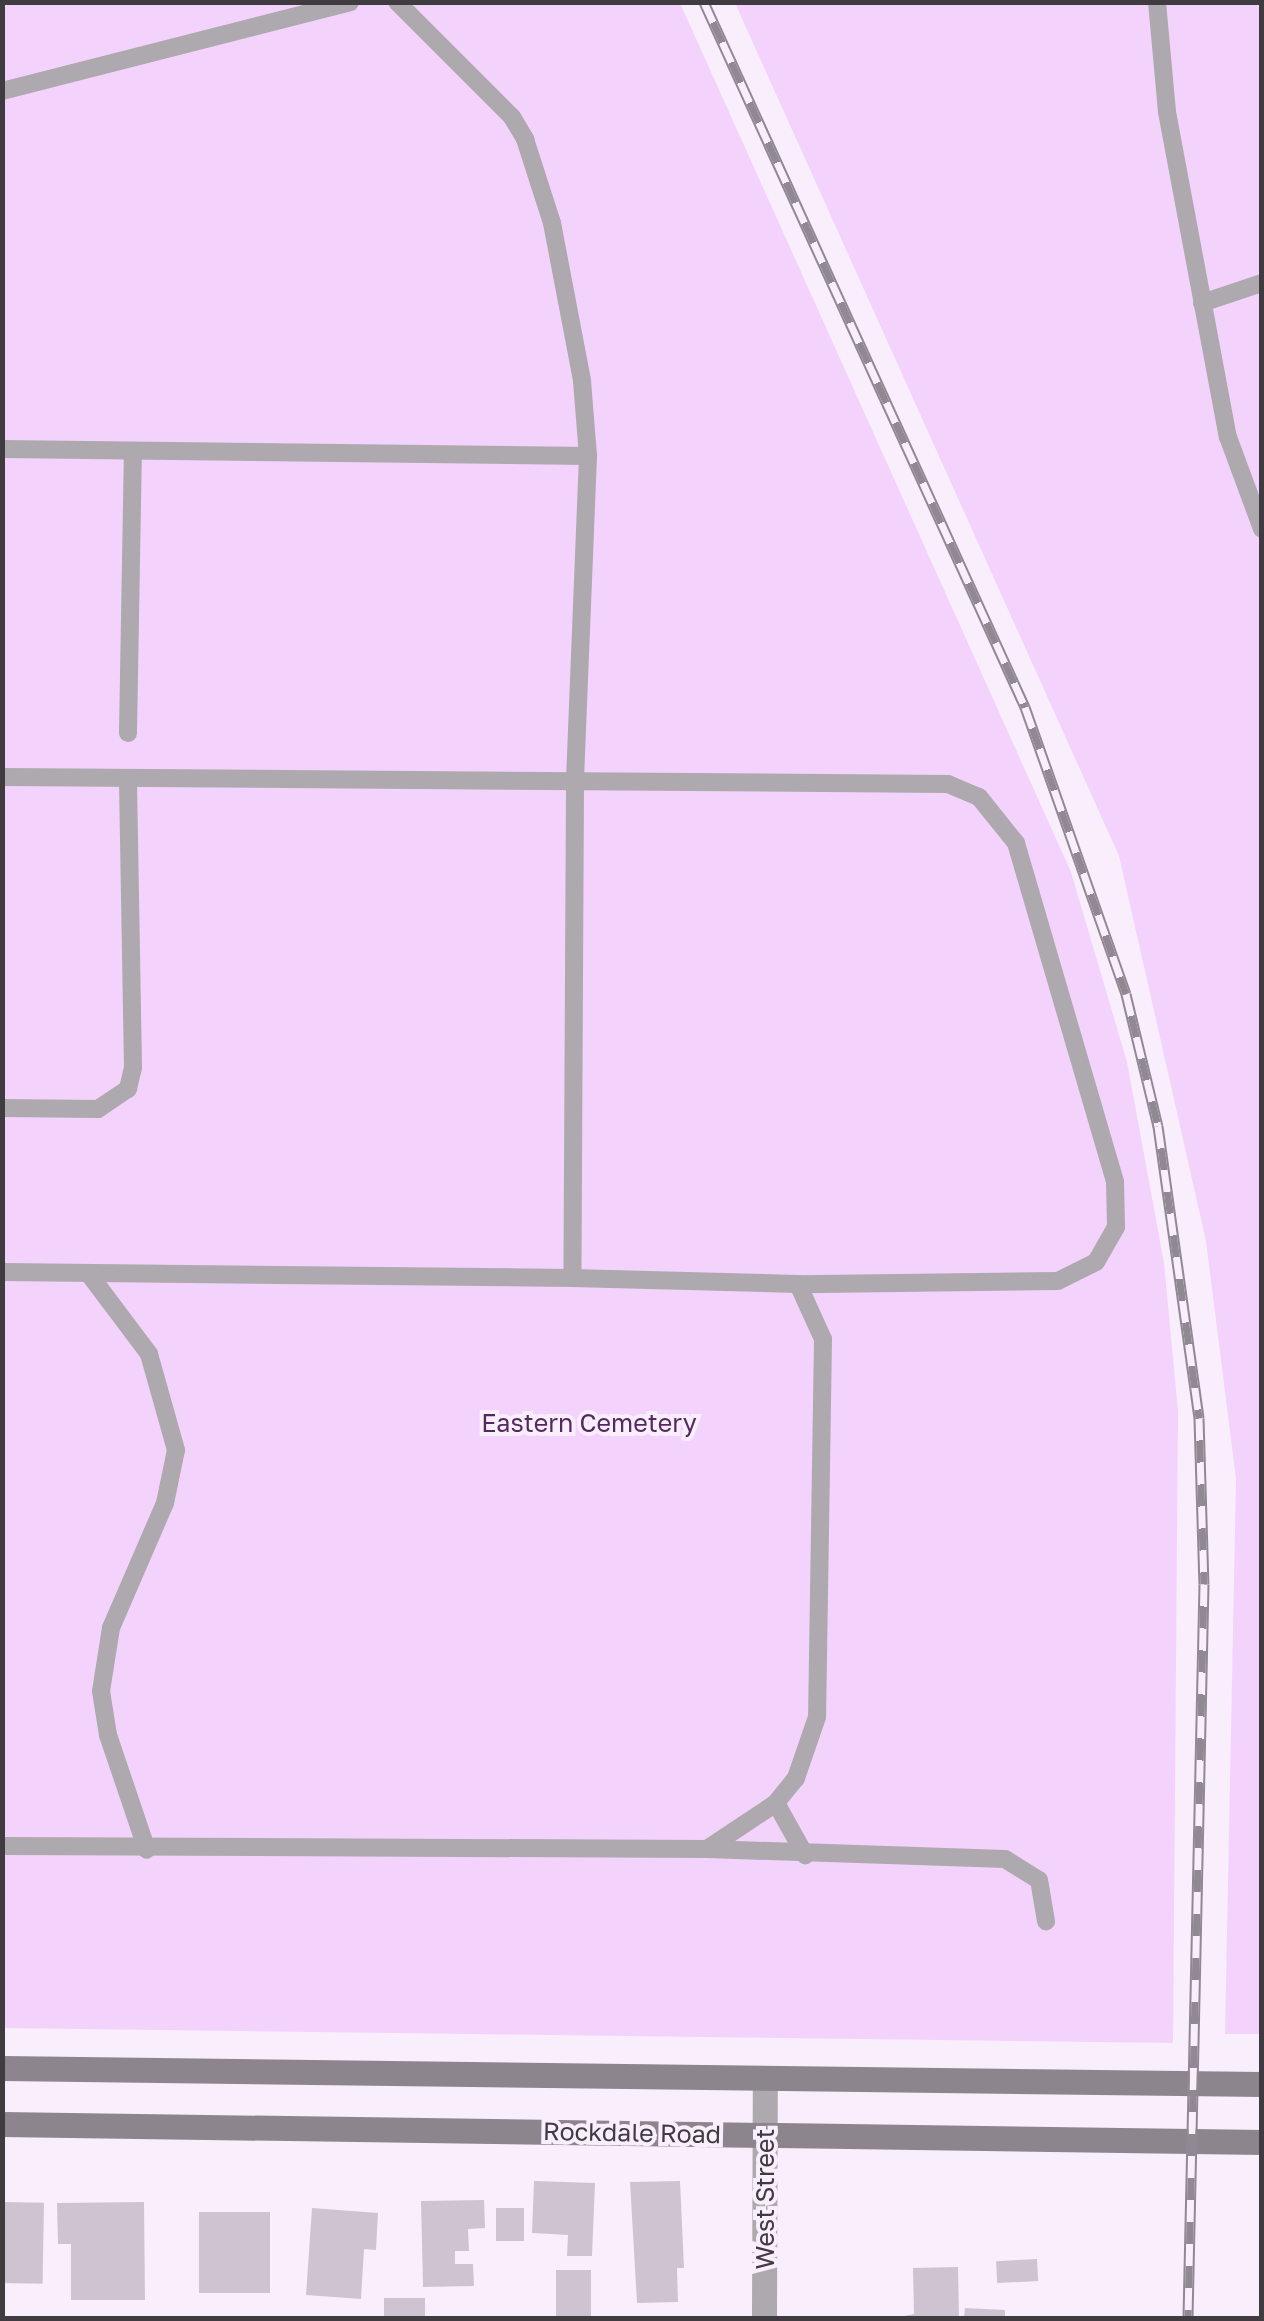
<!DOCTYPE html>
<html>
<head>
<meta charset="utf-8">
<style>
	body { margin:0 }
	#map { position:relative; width:1264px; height:2321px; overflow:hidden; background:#f9eefc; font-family:"Golos Text",sans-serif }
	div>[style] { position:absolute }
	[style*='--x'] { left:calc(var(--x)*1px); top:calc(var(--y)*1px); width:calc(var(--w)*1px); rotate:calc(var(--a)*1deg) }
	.green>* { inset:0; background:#f3d3fb }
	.building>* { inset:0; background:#cec4d1; transform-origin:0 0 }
	.service>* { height:18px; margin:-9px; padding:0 9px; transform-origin:9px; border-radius:9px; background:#ada9ae }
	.minor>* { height:25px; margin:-12.5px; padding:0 12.5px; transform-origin:12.5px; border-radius:12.5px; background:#ada9ae }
	.secondary>* { height:25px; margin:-12.5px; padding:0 12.5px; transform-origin:12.5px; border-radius:12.5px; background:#8c858e }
	.rail>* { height:11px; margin-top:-5.5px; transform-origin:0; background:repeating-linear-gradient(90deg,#f9eefc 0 22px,#908892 0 44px); box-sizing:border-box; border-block:2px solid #908892 }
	span { translate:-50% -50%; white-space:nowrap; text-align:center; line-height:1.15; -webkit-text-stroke:8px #f9eefc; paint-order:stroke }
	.park-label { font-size:25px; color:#55295f }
	.street-label { font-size:25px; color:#403b41 }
	.frame { position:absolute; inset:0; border:5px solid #403b41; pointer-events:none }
</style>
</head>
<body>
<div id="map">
	<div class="green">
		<i style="clip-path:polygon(3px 3px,680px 3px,1071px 872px,1127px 1062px,1164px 1263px,1178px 1411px,1173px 2043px,3px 2028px)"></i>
		<i style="clip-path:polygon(735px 3px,1261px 3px,1261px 2034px,1225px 2034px,1236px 1479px,1206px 1241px,1119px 856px)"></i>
	</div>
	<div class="building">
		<i style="clip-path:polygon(534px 2181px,595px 2183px,592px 2256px,567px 2256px,568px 2235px,532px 2233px)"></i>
		<i style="clip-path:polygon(680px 2181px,684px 2268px,677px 2268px,678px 2302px,637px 2303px,630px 2182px)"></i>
		<i style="clip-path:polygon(484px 2200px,485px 2228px,468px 2229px,469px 2251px,455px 2251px,455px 2264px,473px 2264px,474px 2286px,423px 2287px,421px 2201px)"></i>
		<i style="left:2px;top:2202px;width:42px;height:81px;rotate:1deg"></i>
		<i style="clip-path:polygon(144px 2202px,145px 2300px,71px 2300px,71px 2244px,58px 2244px,57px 2203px)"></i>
		<i style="clip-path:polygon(312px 2208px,378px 2213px,376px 2250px,364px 2249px,361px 2299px,306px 2295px)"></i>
		<i style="left:496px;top:2208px;width:28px;height:33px"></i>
		<i style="left:199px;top:2212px;width:71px;height:81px"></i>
		<i style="left:1037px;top:2259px;width:22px;height:41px;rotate:87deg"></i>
		<i style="clip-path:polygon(958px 2267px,959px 2318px,895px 2318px,914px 2314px,913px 2268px)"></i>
		<i style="left:556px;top:2270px;width:35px;height:47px"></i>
		<i style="left:384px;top:2298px;width:41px;height:20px"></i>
		<i style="clip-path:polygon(965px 2308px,1005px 2310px,1005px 2318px,964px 2318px)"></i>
	</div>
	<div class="service">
		<i style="--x:397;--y:2;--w:163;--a:45"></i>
		<i style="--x:512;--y:117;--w:26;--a:59"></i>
		<i style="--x:525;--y:139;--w:88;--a:72.2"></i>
		<i style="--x:552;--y:223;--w:161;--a:79.2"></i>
		<i style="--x:582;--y:381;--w:75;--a:85.4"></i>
		<i style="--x:588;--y:456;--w:329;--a:92.3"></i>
		<i style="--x:575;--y:785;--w:493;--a:90.3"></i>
		<i style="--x:572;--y:1278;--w:226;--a:1.5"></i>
		<i style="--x:798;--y:1284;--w:60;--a:65.6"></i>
		<i style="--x:823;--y:1339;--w:378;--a:90.9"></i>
		<i style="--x:817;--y:1717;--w:65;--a:109"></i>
		<i style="--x:796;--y:1778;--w:32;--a:129"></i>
		<i style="--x:776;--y:1803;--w:83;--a:146.3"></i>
		<i style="--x:1157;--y:2;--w:110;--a:84.8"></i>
		<i style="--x:1167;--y:112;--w:331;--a:79.4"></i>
		<i style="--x:1228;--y:437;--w:98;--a:69.7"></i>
		<i style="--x:2;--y:91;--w:359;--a:-14.3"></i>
		<i style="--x:1202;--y:303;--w:63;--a:-18.4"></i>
		<i style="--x:2;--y:449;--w:586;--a:0.68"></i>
		<i style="--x:128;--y:733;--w:281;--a:-89"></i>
		<i style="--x:2;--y:777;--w:946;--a:0.42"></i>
		<i style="--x:948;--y:784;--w:34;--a:23"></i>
		<i style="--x:979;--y:797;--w:59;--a:51.2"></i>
		<i style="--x:1016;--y:843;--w:353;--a:73.7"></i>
		<i style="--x:1115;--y:1182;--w:45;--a:88.7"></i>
		<i style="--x:1116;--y:1227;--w:40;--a:119.7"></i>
		<i style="--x:1096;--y:1262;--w:42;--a:153.4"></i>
		<i style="--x:1058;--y:1281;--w:260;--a:179.3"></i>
		<i style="--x:2;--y:1108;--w:96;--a:0.6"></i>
		<i style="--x:98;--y:1109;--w:36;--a:-34"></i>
		<i style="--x:128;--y:1089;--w:22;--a:-77"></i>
		<i style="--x:133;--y:1068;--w:288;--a:-91"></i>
		<i style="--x:2;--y:1272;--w:570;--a:0.6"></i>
		<i style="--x:89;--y:1274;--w:100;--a:53.1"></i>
		<i style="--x:149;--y:1354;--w:100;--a:74.3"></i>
		<i style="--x:176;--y:1450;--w:54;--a:101.7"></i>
		<i style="--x:165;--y:1503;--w:136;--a:113.4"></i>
		<i style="--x:111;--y:1628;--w:64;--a:99"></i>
		<i style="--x:101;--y:1691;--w:45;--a:81"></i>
		<i style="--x:108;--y:1735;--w:121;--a:71.3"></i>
		<i style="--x:776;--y:1803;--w:60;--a:60.9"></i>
		<i style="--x:2;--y:1846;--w:705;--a:0.24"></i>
		<i style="--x:707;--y:1849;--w:298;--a:1.9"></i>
		<i style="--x:1005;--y:1859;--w:40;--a:32"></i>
		<i style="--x:1039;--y:1880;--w:42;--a:80.3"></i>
	</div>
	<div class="minor">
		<i style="--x:764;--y:2318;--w:239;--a:-89.8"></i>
	</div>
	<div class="secondary">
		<i style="--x:2;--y:2068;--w:1260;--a:0.73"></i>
		<i style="--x:2;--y:2124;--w:1260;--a:0.82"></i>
	</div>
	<div class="rail">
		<i style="--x:704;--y:2;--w:775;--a:65.52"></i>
		<i style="--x:1025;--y:707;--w:304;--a:70.6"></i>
		<i style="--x:1126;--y:994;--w:136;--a:76.4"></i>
		<i style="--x:1158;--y:1126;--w:295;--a:82"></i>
		<i style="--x:1199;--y:1418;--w:166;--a:88.3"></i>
		<i style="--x:1204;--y:1584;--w:734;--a:91.25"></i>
	</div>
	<div class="park-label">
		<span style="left:589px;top:1423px">Eastern Cemetery</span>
	</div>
	<div class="street-label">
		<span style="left:632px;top:2133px;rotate:1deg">Rockdale Road</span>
		<span style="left:765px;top:2199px;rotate:-90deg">West Street</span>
	</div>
	<div class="frame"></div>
</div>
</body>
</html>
